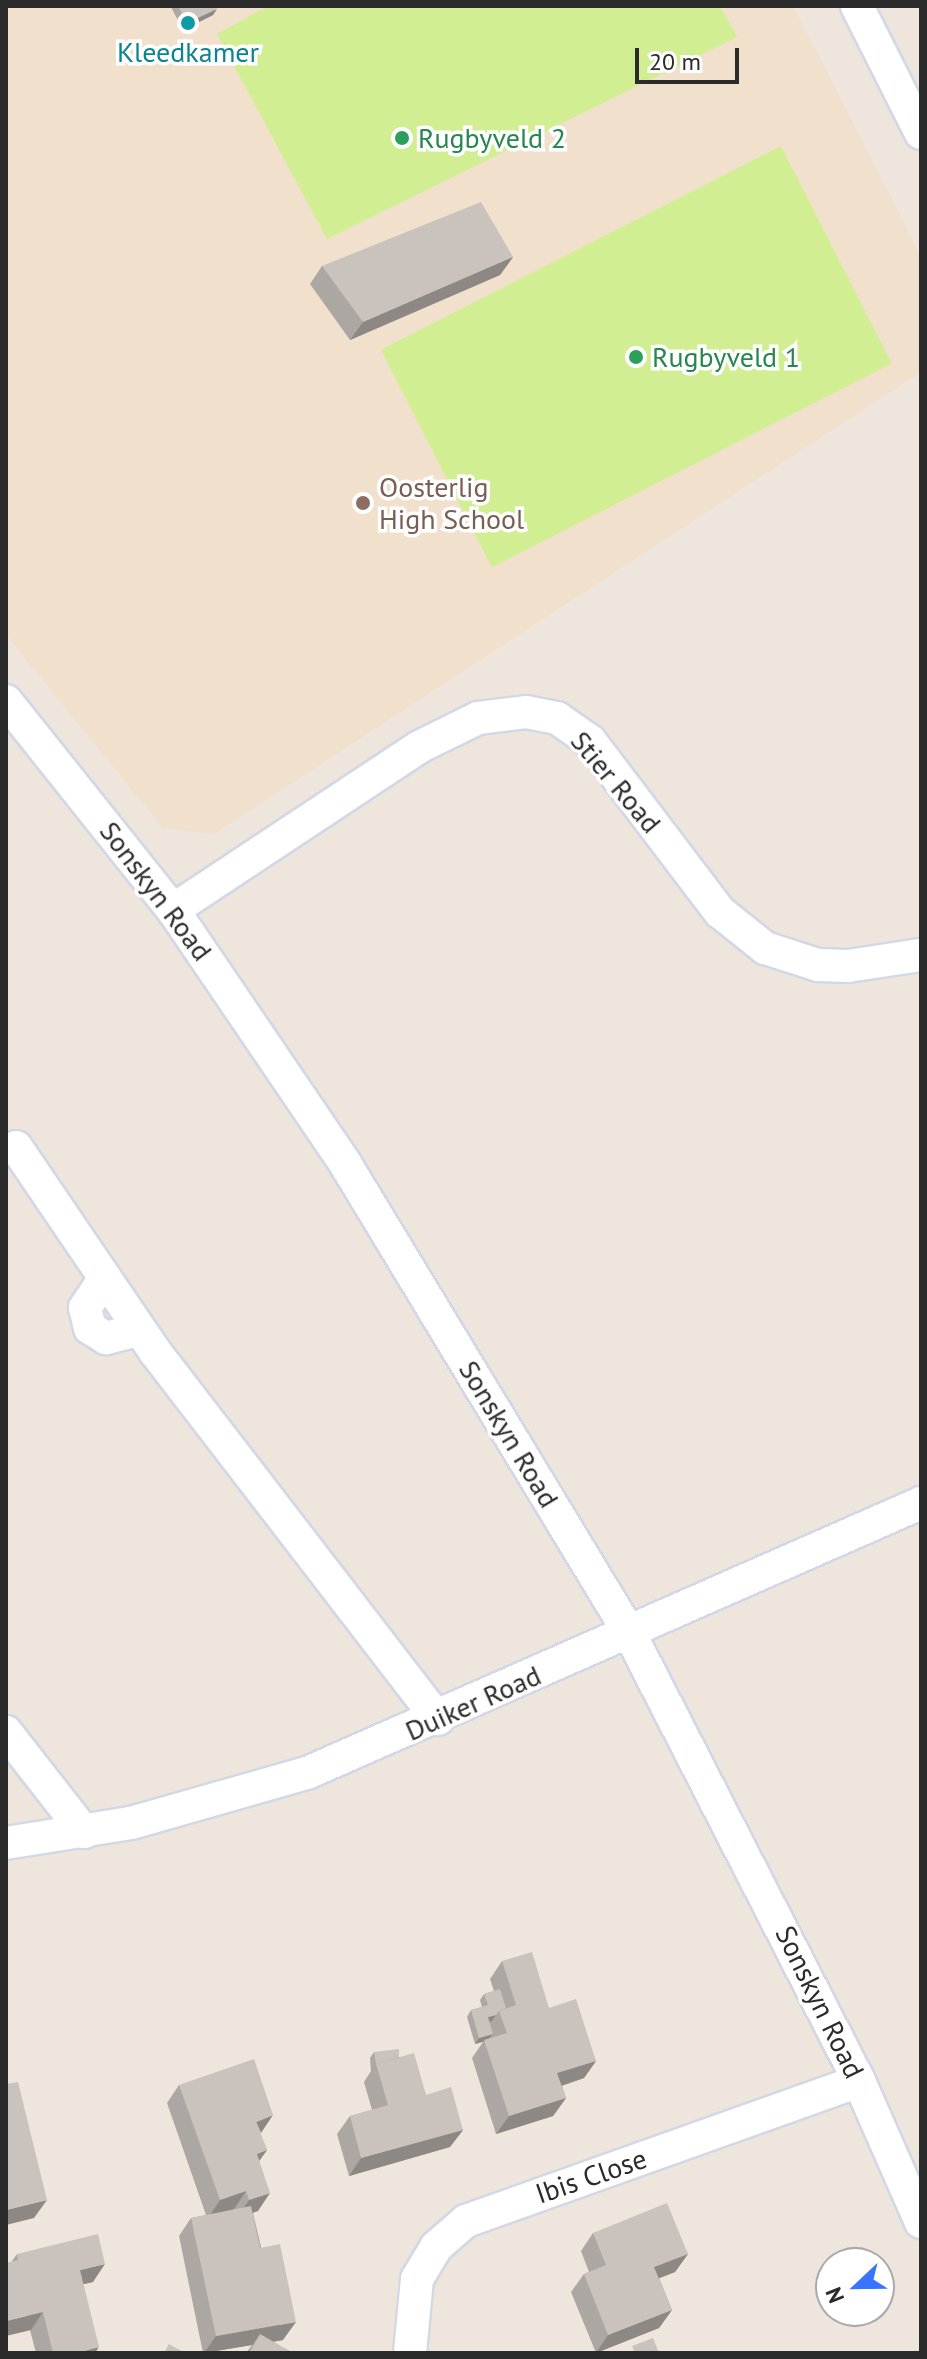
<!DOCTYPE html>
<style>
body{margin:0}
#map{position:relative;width:927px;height:2359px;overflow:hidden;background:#eee5dd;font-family:"PT Sans",sans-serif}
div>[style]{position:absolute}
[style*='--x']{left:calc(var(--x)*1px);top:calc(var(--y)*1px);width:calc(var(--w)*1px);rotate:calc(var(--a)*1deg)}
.education>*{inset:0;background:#f0e0cc}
.pitch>*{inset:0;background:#d2ee93;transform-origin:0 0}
.roads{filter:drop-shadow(2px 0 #d2d8e5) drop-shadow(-2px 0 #d2d8e5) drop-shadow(0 2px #d2d8e5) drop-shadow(0 -2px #d2d8e5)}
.street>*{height:32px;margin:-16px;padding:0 16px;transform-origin:16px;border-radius:16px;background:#fff}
.wall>*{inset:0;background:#ada7a3}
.shaded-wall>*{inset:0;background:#8d8884}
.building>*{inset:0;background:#c9c2bd}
.dots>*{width:22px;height:22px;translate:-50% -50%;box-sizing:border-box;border:4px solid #fff;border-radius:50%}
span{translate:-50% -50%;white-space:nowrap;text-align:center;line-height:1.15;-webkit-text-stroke:7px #fff;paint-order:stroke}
.culture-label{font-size:28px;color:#0d838f}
.leisure-label{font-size:28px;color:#27864d}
.left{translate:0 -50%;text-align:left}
.education-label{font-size:28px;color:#785e54}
.street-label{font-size:28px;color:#2b2b2b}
.frame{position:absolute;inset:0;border:8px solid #2b2b2b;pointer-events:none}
.north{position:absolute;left:815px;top:2247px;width:80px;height:80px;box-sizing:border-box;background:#fff;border:2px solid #aaa;border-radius:50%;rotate:248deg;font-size:22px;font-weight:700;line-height:32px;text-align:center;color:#2b2b2b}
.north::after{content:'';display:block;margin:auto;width:28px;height:36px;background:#3974ff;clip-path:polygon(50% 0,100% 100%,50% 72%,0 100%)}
.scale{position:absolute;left:635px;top:48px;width:104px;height:36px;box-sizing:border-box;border:4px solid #2b2b2b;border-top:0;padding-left:10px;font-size:24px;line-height:28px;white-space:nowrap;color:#2b2b2b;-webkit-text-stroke:6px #fff;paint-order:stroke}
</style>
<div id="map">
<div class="education">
<i style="clip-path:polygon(6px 6px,793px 6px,921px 256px,921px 372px,214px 834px,163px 828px,6px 635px)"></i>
</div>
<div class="pitch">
<i style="clip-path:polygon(268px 6px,720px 6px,737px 37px,327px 239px,217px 34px)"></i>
<i style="left:781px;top:146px;width:244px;height:449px;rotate:63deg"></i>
</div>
<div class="roads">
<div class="street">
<i style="--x:857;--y:6;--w:142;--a:63.3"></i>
<i style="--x:6;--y:701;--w:268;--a:51.4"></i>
<i style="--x:173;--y:910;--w:308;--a:55.8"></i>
<i style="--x:346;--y:1165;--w:548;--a:58.8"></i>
<i style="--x:630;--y:1634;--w:502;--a:62.87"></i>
<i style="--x:859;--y:2081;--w:154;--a:66.3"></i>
<i style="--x:173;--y:910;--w:295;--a:-33.5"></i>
<i style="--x:419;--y:747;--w:66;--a:-26.2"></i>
<i style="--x:478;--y:718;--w:48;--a:-7.1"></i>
<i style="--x:526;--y:712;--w:32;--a:11"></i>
<i style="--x:557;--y:718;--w:40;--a:34.9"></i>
<i style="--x:590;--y:741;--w:215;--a:52.8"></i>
<i style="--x:720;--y:912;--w:58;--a:38.7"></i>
<i style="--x:765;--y:948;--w:56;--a:17.8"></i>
<i style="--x:818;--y:965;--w:30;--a:2"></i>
<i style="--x:848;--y:966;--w:74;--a:-8.6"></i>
<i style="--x:16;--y:1147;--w:249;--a:55.8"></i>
<i style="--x:156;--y:1353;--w:462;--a:52.4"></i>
<i style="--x:105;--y:1278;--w:36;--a:124"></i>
<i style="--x:85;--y:1308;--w:21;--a:76"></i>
<i style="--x:90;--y:1328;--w:19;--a:32"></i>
<i style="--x:106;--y:1338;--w:34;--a:-14"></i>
<i style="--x:6;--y:1732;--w:127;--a:52"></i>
<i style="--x:6;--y:1843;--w:127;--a:-9.1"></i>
<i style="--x:131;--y:1823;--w:183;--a:-15.9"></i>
<i style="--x:307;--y:1773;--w:671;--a:-23.74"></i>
<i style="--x:410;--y:2353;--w:74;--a:-84.6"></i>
<i style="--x:417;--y:2279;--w:37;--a:-59"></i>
<i style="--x:436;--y:2247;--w:40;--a:-41"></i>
<i style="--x:466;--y:2221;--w:417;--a:-19.6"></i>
</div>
</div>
<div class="wall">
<i style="clip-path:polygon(172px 6px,216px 6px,213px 15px,183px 30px,171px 7px)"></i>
<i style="clip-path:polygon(513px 257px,500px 275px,350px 340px,310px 284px,322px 266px)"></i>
<i style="clip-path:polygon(502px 1961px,549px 2008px,596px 2061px,584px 2078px,562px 2086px,566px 2098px,553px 2116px,496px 2134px,472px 2058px,483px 2042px,475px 2044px,467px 2017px,471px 2010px,482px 2007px,480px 2000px,484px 1994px,494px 1991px,490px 1979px)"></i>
<i style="clip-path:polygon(374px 2052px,399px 2057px,426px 2095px,463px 2130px,450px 2147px,349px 2176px,337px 2134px,350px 2116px,372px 2110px,364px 2082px,371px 2071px,370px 2058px)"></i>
<i style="clip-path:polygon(179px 2085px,260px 2133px,267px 2150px,259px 2161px,258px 2211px,253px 2213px,283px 2340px,273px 2342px,293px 2353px,246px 2353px,252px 2345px,203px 2353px,179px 2236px,191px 2218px,206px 2215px,167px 2103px)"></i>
<i style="clip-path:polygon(593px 2233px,688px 2254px,675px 2272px,659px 2278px,672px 2310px,659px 2328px,596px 2353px,571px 2292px,584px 2274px,589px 2272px,581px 2251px)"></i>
<i style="clip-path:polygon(17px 2254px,93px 2282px,83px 2284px,95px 2353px,36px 2353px,12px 2261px)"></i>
</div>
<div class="shaded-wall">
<i style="clip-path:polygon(217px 9px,213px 15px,183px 30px,187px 23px)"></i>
<i style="clip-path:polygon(513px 257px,500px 275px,350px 340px,363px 322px)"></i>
<i style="clip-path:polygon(496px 2015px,492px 2021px,483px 2024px,488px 2017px)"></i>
<i style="clip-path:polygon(493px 2034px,488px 2040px,475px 2044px,479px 2038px)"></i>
<i style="clip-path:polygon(596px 2061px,584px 2078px,545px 2091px,557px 2073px)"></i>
<i style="clip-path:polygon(566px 2098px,553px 2116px,496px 2134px,509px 2116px)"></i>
<i style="clip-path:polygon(273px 2115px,261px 2133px,256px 2122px)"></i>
<i style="clip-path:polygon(463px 2130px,450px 2147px,349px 2176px,361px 2158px)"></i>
<i style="clip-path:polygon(267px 2150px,254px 2168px,257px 2154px)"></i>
<i style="clip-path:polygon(246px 2191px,234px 2209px,208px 2218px,220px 2200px)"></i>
<i style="clip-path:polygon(270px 2193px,258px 2211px,237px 2218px,249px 2200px)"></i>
<i style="clip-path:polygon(47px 2200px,34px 2218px,6px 2225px,6px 2210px)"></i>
<i style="clip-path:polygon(688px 2254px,675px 2272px,642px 2285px,654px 2267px)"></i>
<i style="clip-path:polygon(105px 2264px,93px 2282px,67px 2288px,80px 2270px)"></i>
<i style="clip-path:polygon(672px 2310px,659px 2328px,596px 2353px,608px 2335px)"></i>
<i style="clip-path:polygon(43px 2312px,31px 2330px,6px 2336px,6px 2321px)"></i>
<i style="clip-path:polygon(296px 2322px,283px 2340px,253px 2345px,260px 2334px,252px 2345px,204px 2353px,216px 2336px)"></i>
<i style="clip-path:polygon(99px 2347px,95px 2353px,77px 2353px)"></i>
</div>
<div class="building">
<i style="clip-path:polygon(178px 6px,216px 6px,217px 9px,187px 23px)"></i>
<i style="clip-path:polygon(481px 202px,513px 257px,363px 322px,322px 266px)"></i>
<i style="clip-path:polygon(532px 1952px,549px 2008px,576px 1999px,596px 2061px,557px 2073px,566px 2098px,509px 2116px,484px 2040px,507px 2033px,499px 2011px,516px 2005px,502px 1961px)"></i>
<i style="clip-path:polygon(500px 1989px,506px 2008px,499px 2011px,496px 2015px,488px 2017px,493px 2034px,479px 2038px,471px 2010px,488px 2005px,484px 1994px)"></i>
<i style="clip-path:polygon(399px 2049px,399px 2057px,376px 2064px,374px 2052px)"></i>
<i style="clip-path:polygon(414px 2053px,426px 2095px,451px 2087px,463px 2130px,361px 2158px,350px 2116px,388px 2105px,376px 2064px)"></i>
<i style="clip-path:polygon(254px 2059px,273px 2115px,256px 2122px,267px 2150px,257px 2154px,270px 2193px,249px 2200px,246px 2191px,220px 2200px,179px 2085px)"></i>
<i style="clip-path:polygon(18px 2082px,47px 2200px,6px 2210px,6px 2084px)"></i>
<i style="clip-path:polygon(667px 2203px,688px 2254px,654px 2267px,672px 2310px,608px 2335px,584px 2274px,606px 2265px,593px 2233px)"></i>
<i style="clip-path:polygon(251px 2206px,260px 2248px,280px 2244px,296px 2322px,216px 2336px,191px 2218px)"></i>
<i style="clip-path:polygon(98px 2234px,105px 2264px,80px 2270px,99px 2347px,77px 2353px,53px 2353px,43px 2312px,6px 2321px,6px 2263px,18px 2260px,17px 2254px)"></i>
<i style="clip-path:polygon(260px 2334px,293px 2353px,249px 2353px)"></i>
<i style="clip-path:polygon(653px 2338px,659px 2353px,635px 2353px,632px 2346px)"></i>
<i style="clip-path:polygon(169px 2344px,185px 2353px,164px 2353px)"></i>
</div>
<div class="dots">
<i style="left:188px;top:23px;background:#0f9aa8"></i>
<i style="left:402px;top:138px;background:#2e9e5b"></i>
<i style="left:636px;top:357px;background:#2e9e5b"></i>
<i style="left:363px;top:503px;background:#8d6e63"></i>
</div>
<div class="culture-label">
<span style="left:188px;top:52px">Kleedkamer</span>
</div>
<div class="leisure-label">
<span class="left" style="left:418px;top:138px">Rugbyveld 2</span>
<span class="left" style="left:652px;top:357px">Rugbyveld 1</span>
</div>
<div class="education-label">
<span class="left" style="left:379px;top:503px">Oosterlig<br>High School</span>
</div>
<div class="street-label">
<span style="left:616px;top:782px;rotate:50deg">Stier Road</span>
<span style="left:156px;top:891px;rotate:53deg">Sonskyn Road</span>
<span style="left:509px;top:1434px;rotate:59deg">Sonskyn Road</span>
<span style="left:473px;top:1703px;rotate:-24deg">Duiker Road</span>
<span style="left:820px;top:2002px;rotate:64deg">Sonskyn Road</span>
<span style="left:591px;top:2176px;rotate:-19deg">Ibis Close</span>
</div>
<div class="frame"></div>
<div class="north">N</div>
<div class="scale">20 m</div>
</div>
